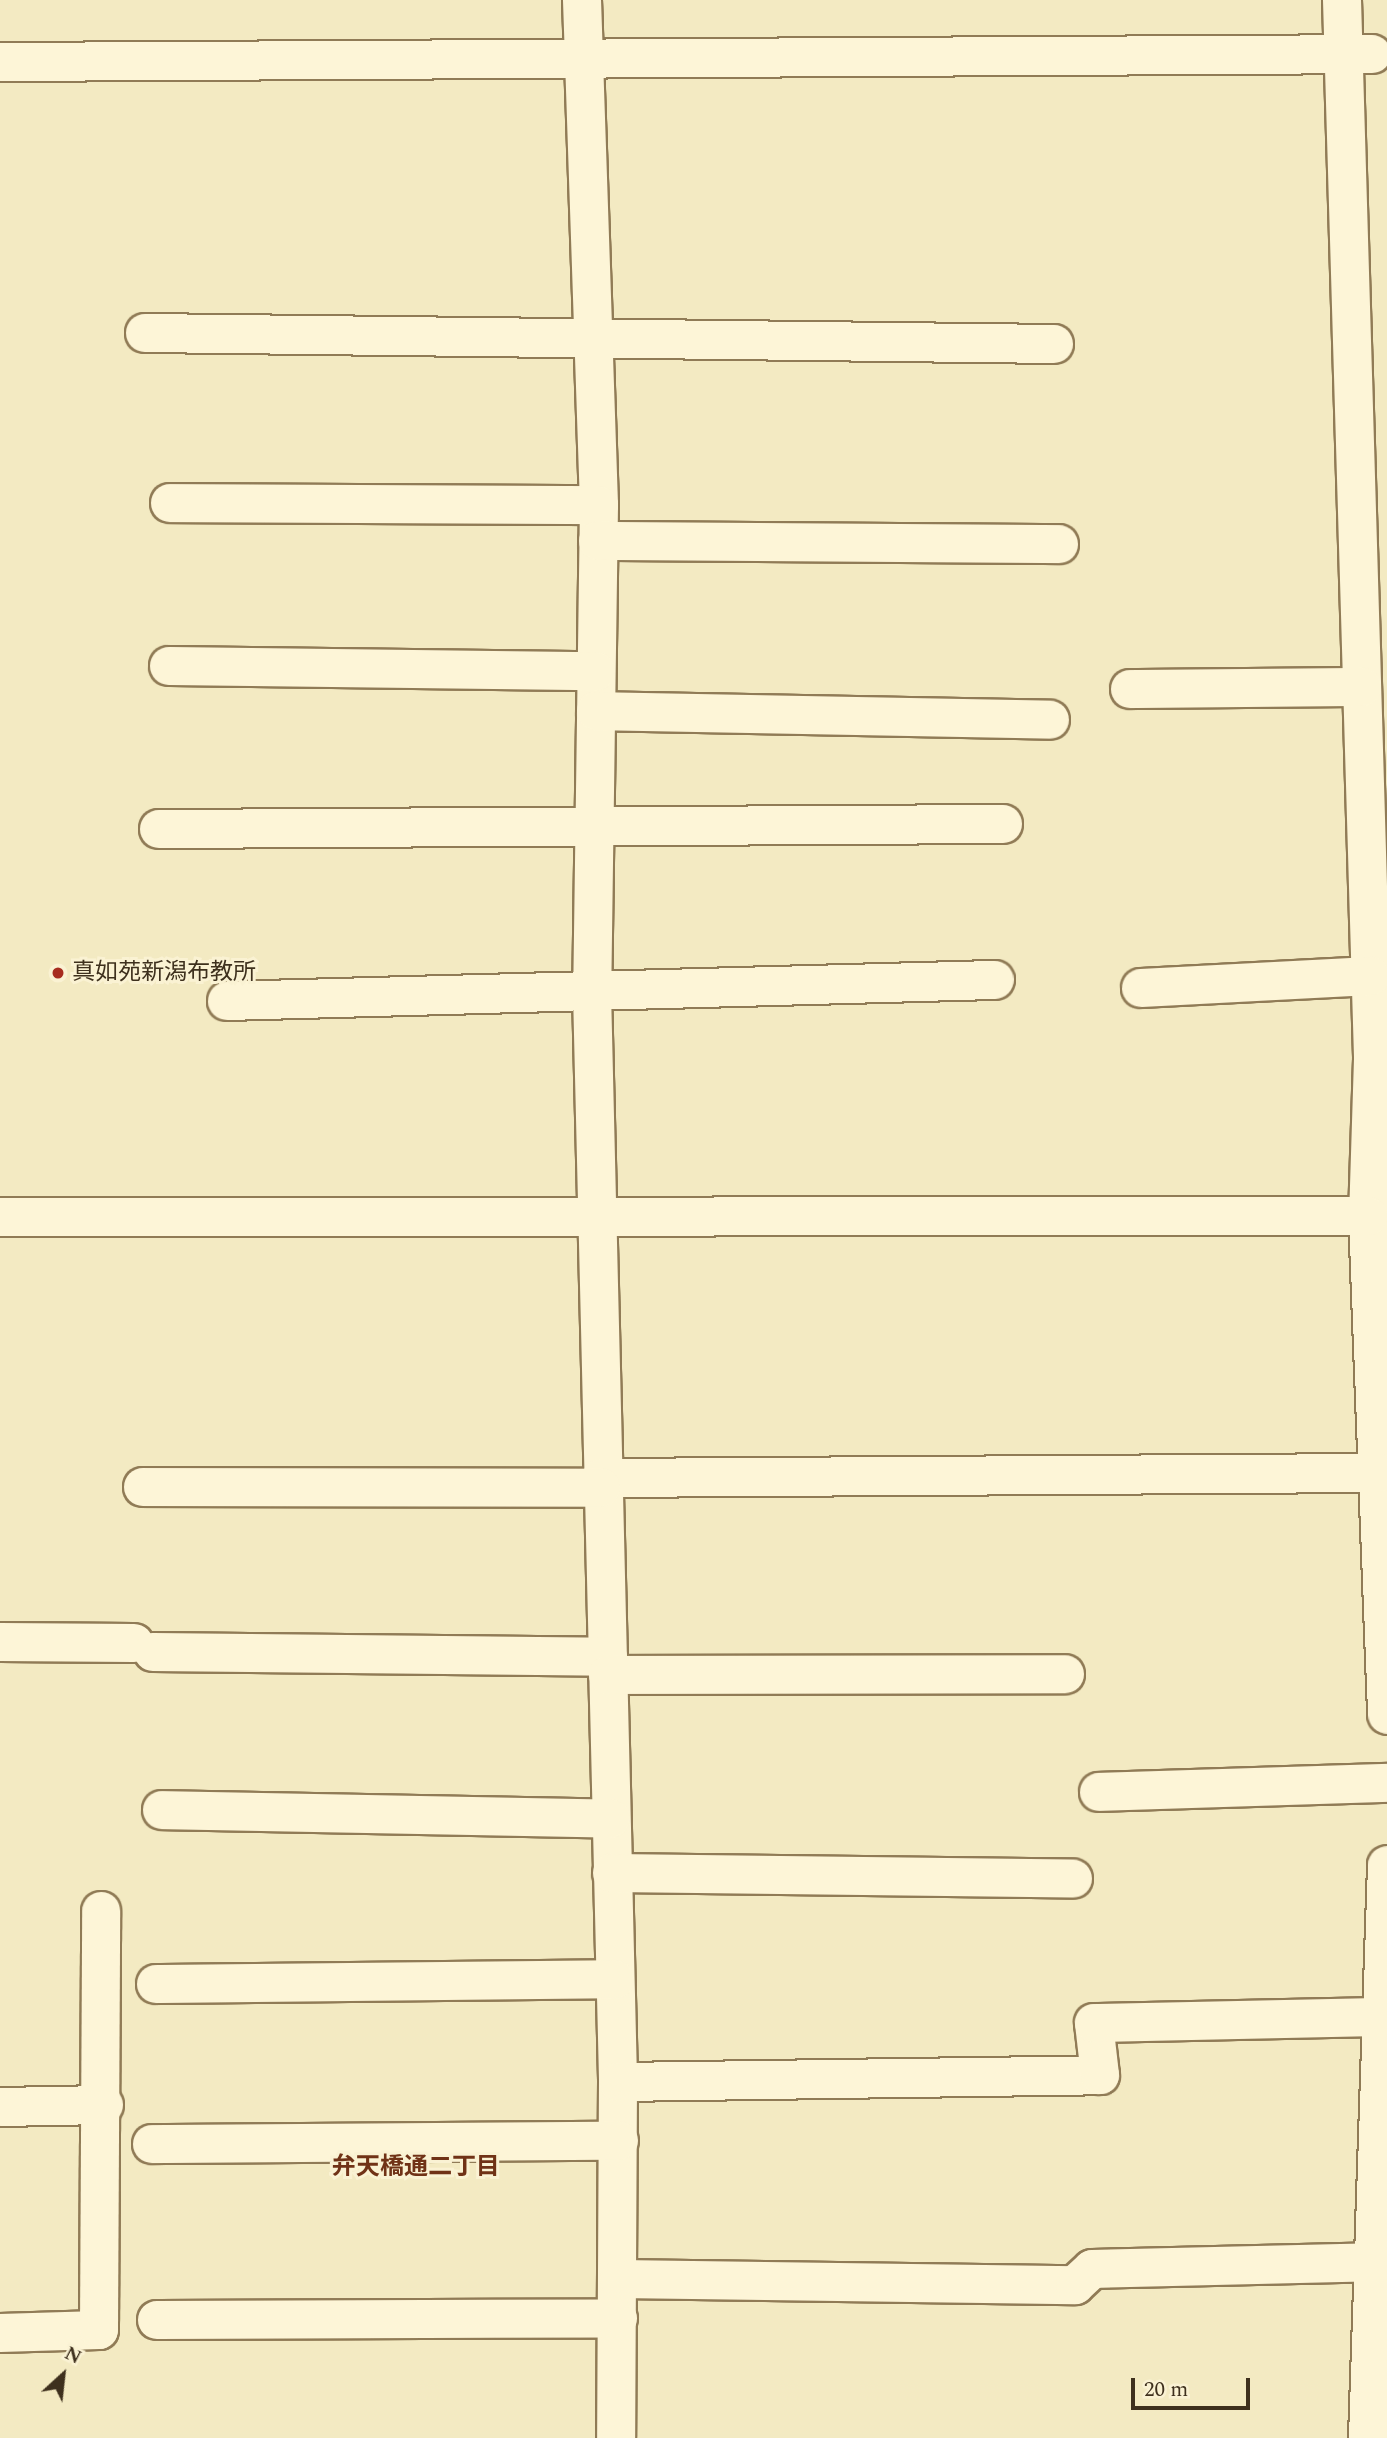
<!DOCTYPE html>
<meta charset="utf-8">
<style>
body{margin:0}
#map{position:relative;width:1387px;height:2438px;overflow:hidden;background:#f3eac2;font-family:Spectral,"Noto Sans JP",serif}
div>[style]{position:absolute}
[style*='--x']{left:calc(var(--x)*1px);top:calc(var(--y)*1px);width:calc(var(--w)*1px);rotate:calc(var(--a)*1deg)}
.roads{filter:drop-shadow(2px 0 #907b56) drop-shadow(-2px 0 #907b56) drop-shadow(0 2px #907b56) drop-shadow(0 -2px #907b56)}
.minor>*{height:38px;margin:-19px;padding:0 19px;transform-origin:19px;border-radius:19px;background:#fdf5d7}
.tertiary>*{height:38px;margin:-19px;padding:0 19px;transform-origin:19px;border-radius:19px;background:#fdf5d7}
.dots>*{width:19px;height:19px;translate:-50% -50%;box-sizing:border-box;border:4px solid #faf2d3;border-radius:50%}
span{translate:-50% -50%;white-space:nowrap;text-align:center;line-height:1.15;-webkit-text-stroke:6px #faf2d3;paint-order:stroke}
.poi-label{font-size:23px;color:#3e301d}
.left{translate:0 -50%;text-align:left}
.neighbourhood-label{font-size:24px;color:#703216;font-weight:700}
.north{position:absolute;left:28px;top:2340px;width:70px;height:70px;-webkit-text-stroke:5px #faf2d3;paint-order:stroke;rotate:27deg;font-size:19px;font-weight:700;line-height:28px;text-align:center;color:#3e301d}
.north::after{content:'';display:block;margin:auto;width:24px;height:32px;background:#3e301d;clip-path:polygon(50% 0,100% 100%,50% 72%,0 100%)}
.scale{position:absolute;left:1131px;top:2378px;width:119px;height:32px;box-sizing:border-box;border:4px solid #3e301d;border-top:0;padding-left:9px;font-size:21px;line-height:24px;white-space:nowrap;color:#3e301d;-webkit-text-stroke:5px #faf2d3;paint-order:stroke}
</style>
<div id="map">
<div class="roads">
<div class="minor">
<i style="--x:582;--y:0;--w:505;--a:88.07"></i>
<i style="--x:599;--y:505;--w:487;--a:90.8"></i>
<i style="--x:592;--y:992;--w:1090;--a:88.63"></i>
<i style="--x:618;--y:2082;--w:356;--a:90.3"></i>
<i style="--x:1342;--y:0;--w:1059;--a:88.32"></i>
<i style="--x:1373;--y:1059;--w:157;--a:91.8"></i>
<i style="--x:1368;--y:1216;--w:499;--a:87.8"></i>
<i style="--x:145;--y:333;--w:909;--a:0.69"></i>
<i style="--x:170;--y:503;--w:429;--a:0.3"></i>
<i style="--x:598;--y:541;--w:461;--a:0.4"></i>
<i style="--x:169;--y:666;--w:427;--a:0.7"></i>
<i style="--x:1130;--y:689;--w:232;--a:-0.5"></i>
<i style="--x:596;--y:711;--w:454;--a:1.1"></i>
<i style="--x:159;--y:829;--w:844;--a:-0.34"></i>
<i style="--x:1141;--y:988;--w:230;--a:-3"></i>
<i style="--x:227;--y:1001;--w:768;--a:-1.57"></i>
<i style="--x:0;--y:1217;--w:1368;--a:-0.04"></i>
<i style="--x:601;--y:1478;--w:777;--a:-0.37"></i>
<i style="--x:143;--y:1487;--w:458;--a:0.1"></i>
<i style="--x:0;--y:1642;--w:134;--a:0.4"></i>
<i style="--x:153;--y:1652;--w:455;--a:0.6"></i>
<i style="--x:608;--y:1675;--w:457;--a:-0.1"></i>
<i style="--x:1099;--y:1792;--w:288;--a:-1.8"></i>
<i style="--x:162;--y:1810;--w:449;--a:1.1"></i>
<i style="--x:612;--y:1873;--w:461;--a:0.7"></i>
<i style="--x:156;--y:1984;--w:459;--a:-0.6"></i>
<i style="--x:618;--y:2082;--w:482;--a:-0.8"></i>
<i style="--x:1100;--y:2075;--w:52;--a:-96.6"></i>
<i style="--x:1094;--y:2023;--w:288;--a:-1.2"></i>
<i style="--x:0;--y:2107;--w:104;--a:-1.1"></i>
<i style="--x:152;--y:2144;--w:467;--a:-0.4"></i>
<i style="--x:619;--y:2279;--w:456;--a:0.8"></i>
<i style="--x:1075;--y:2285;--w:23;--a:-43"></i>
<i style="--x:1092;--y:2269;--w:281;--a:-1.4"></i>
<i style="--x:157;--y:2320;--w:461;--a:-0.2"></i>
<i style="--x:0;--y:2333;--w:99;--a:-1.7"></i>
<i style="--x:99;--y:2330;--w:419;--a:-89.7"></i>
<i style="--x:1368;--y:2438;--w:573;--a:-88.1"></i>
</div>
<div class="tertiary">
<i style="--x:0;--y:62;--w:1372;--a:-0.33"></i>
</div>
</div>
<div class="dots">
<i style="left:58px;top:973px;background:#a72c1f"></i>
</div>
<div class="poi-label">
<span class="left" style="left:72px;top:973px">真如苑新潟布教所</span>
</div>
<div class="neighbourhood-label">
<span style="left:416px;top:2168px">弁天橋通二丁目</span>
</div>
<div class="north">N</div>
<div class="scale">20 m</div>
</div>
